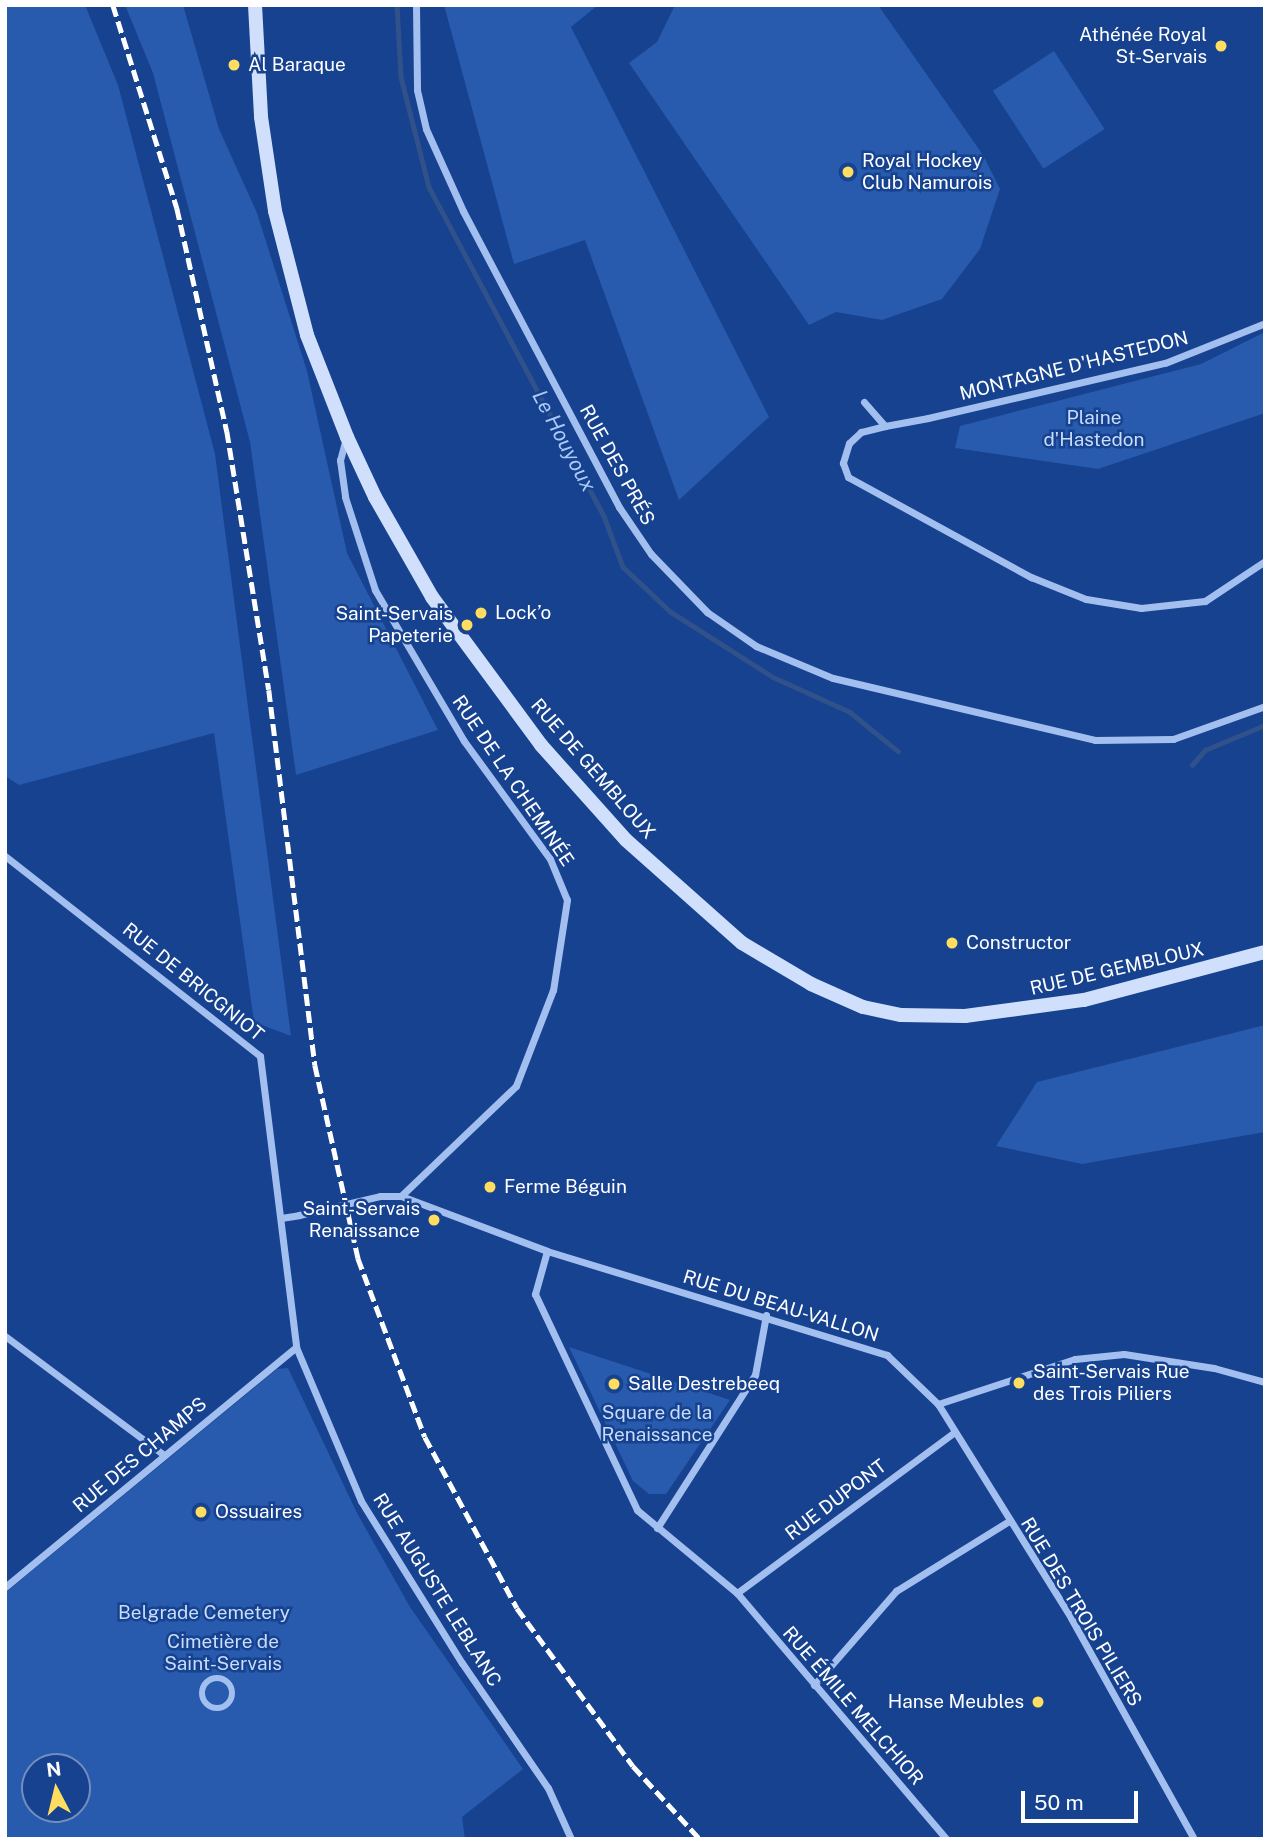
<!DOCTYPE html>
<meta charset="utf-8">
<style>
body{margin:0}
#map{position:relative;width:1270px;height:1844px;overflow:hidden;background:#16428f;font-family:"Public Sans",sans-serif}
div>[style]{position:absolute}
[style*='--x']{left:calc(var(--x)*1px);top:calc(var(--y)*1px);width:calc(var(--w)*1px);rotate:calc(var(--a)*1deg)}
.green>*{inset:0;background:#285aae;transform-origin:0 0}
.stream>*{height:4.5px;margin:-2.25px;padding:0 2.25px;transform-origin:2.25px;border-radius:2.25px;background:#31518b}
.pedestrian>*{height:6px;margin:-3px;padding:0 3px;transform-origin:3px;border-radius:3px;background:#a2bff0}
.pedestrian>.ring{margin:-3px;padding:0;box-sizing:content-box;background:none;border:6px solid #a2bff0;border-radius:50%}
.minor>*{height:7px;margin:-3.5px;padding:0 3.5px;transform-origin:3.5px;border-radius:3.5px;background:#a2bff0}
.secondary>*{height:14px;margin:-7px;padding:0 7px;transform-origin:7px;border-radius:7px;background:#d0dffb}
.rail>*{height:4.5px;margin-top:-2.25px;transform-origin:0;background:repeating-linear-gradient(90deg,#fff 0 12px,transparent 0 17px)}
.minor-bridge>*{height:7px;margin:-3.5px;padding:0 3.5px;transform-origin:3.5px;border-radius:3.5px;background:#a2bff0}
.dots>*{width:19px;height:19px;translate:-50% -50%;box-sizing:border-box;border:4px solid #16428f;border-radius:50%}
span{translate:-50% -50%;white-space:nowrap;text-align:center;line-height:1.15;-webkit-text-stroke:5px #16428f;paint-order:stroke}
.poi-label{font-size:19px;color:#fff}
.right{translate:-100% -50%;text-align:right}
.left{translate:0 -50%;text-align:left}
.street-label{font-size:19px;color:#fff}
.park-label{font-size:19px;color:#c8dcfb}
.water-label{font-size:21px;color:#adcaf7;font-style:italic}
.frame{position:absolute;inset:0;border:7px solid #fff;pointer-events:none}
.north{position:absolute;left:21px;top:1753px;width:70px;height:70px;box-sizing:border-box;background:#16428f;border:2px solid #738ebc;border-radius:50%;rotate:353deg;font-size:19px;font-weight:700;line-height:28px;text-align:center;color:#fff}
.north::after{content:'';display:block;margin:auto;width:24px;height:32px;background:#ffdd61;clip-path:polygon(50% 0,100% 100%,50% 72%,0 100%)}
.scale{position:absolute;left:1021px;top:1791px;width:117px;height:32px;box-sizing:border-box;border:4px solid #fff;border-top:0;padding-left:9px;font-size:21px;line-height:24px;white-space:nowrap;color:#fff;-webkit-text-stroke:5px #16428f;paint-order:stroke}
</style>
<div id="map">
<div class="green">
<i style="clip-path:polygon(5px 5px,85px 5px,118px 85px,215px 454px,291px 1036px,254px 1022px,214px 733px,19px 785px,5px 776px)"></i>
<i style="clip-path:polygon(125px 5px,183px 5px,219px 129px,257px 213px,307px 371px,347px 553px,438px 730px,296px 775px,250px 442px,153px 73px)"></i>
<i style="clip-path:polygon(444px 5px,598px 5px,571px 27px,769px 417px,679px 500px,585px 240px,514px 264px)"></i>
<i style="clip-path:polygon(675px 5px,878px 5px,983px 155px,1000px 189px,980px 249px,942px 299px,882px 320px,836px 312px,809px 325px,629px 63px,657px 42px)"></i>
<i style="left:1054px;top:51px;width:93px;height:73px;rotate:57deg"></i>
<i style="clip-path:polygon(1265px 332px,1265px 413px,1098px 469px,955px 448px,960px 426px,1201px 364px)"></i>
<i style="clip-path:polygon(1265px 1025px,1265px 1132px,1082px 1164px,996px 1146px,1037px 1082px)"></i>
<i style="clip-path:polygon(569px 1347px,730px 1400px,666px 1494px,649px 1494px,633px 1481px)"></i>
<i style="clip-path:polygon(evenodd,288px 1368px,357px 1513px,410px 1607px,523px 1769px,462px 1817px,465px 1839px,5px 1839px,5px 1593px,277px 1369px,288px 1368px,35px 1767px,77px 1767px,77px 1809px,35px 1809px,35px 1767px)"></i>
</div>
<div class="stream">
<i style="--x:397;--y:5;--w:72;--a:86.8"></i>
<i style="--x:401;--y:77;--w:114;--a:75.7"></i>
<i style="--x:429;--y:187;--w:373;--a:62"></i>
<i style="--x:604;--y:516;--w:54;--a:69.6"></i>
<i style="--x:623;--y:567;--w:66;--a:43.2"></i>
<i style="--x:671;--y:612;--w:121;--a:32.5"></i>
<i style="--x:773;--y:677;--w:85;--a:24.4"></i>
<i style="--x:850;--y:712;--w:62;--a:39.1"></i>
<i style="--x:1192;--y:765;--w:20;--a:-49"></i>
<i style="--x:1205;--y:750;--w:65;--a:-22.6"></i>
</div>
<div class="pedestrian">
<i class="ring" style="left:202px;top:1678px;width:24px;height:24px"></i>
</div>
<div class="minor">
<i style="--x:416;--y:5;--w:85;--a:89.3"></i>
<i style="--x:417;--y:90;--w:40;--a:77"></i>
<i style="--x:426;--y:129;--w:90;--a:65.7"></i>
<i style="--x:463;--y:211;--w:335;--a:62.2"></i>
<i style="--x:619;--y:507;--w:57;--a:55.8"></i>
<i style="--x:651;--y:554;--w:81;--a:46"></i>
<i style="--x:707;--y:612;--w:60;--a:34.8"></i>
<i style="--x:756;--y:646;--w:83;--a:22.6"></i>
<i style="--x:833;--y:678;--w:269;--a:13.3"></i>
<i style="--x:1095;--y:740;--w:78;--a:-0.7"></i>
<i style="--x:1173;--y:739;--w:98;--a:-19.7"></i>
<i style="--x:864;--y:402;--w:32;--a:49"></i>
<i style="--x:885;--y:426;--w:44;--a:-10.5"></i>
<i style="--x:928;--y:418;--w:243;--a:-13.1"></i>
<i style="--x:1165;--y:363;--w:108;--a:-21.8"></i>
<i style="--x:885;--y:426;--w:25;--a:166"></i>
<i style="--x:861;--y:432;--w:16;--a:137"></i>
<i style="--x:849;--y:443;--w:21;--a:107"></i>
<i style="--x:843;--y:463;--w:15;--a:70"></i>
<i style="--x:848;--y:477;--w:209;--a:28.7"></i>
<i style="--x:1031;--y:577;--w:59;--a:21.8"></i>
<i style="--x:1086;--y:599;--w:56;--a:9.3"></i>
<i style="--x:1141;--y:608;--w:64;--a:-6.2"></i>
<i style="--x:1205;--y:601;--w:72;--a:-33.7"></i>
<i style="--x:346;--y:438;--w:23;--a:105"></i>
<i style="--x:340;--y:460;--w:37;--a:82"></i>
<i style="--x:345;--y:497;--w:98;--a:72.1"></i>
<i style="--x:375;--y:590;--w:175;--a:59.5"></i>
<i style="--x:464;--y:741;--w:146;--a:53.9"></i>
<i style="--x:550;--y:859;--w:44;--a:67.5"></i>
<i style="--x:567;--y:900;--w:91;--a:98.8"></i>
<i style="--x:553;--y:990;--w:103;--a:111.1"></i>
<i style="--x:516;--y:1086;--w:159;--a:136.3"></i>
<i style="--x:401;--y:1196;--w:21;--a:180"></i>
<i style="--x:5;--y:856;--w:324;--a:38.1"></i>
<i style="--x:260;--y:1056;--w:293;--a:82.9"></i>
<i style="--x:296;--y:1347;--w:167;--a:67.1"></i>
<i style="--x:361;--y:1501;--w:191;--a:58.1"></i>
<i style="--x:462;--y:1663;--w:152;--a:55.5"></i>
<i style="--x:548;--y:1788;--w:56;--a:65.7"></i>
<i style="--x:401;--y:1196;--w:156;--a:20.6"></i>
<i style="--x:547;--y:1251;--w:356;--a:17"></i>
<i style="--x:887;--y:1355;--w:71;--a:43.9"></i>
<i style="--x:938;--y:1404;--w:144;--a:-18.2"></i>
<i style="--x:1075;--y:1359;--w:49;--a:-5.8"></i>
<i style="--x:1124;--y:1354;--w:91;--a:8.8"></i>
<i style="--x:1214;--y:1368;--w:53;--a:15.4"></i>
<i style="--x:281;--y:1218;--w:18;--a:-9"></i>
<i style="--x:547;--y:1251;--w:45;--a:105.6"></i>
<i style="--x:535;--y:1294;--w:239;--a:64.7"></i>
<i style="--x:637;--y:1510;--w:130;--a:39.7"></i>
<i style="--x:737;--y:1593;--w:323;--a:49.6"></i>
<i style="--x:5;--y:1336;--w:199;--a:36.8"></i>
<i style="--x:938;--y:1404;--w:252;--a:58.1"></i>
<i style="--x:1071;--y:1618;--w:253;--a:60.9"></i>
<i style="--x:657;--y:1528;--w:182;--a:-57.4"></i>
<i style="--x:755;--y:1375;--w:61;--a:-79.6"></i>
<i style="--x:5;--y:1587;--w:377;--a:-39.5"></i>
<i style="--x:737;--y:1593;--w:269;--a:-36.5"></i>
<i style="--x:814;--y:1685;--w:125;--a:-48.9"></i>
<i style="--x:896;--y:1591;--w:133;--a:-31.8"></i>
</div>
<div class="secondary">
<i style="--x:255;--y:5;--w:112;--a:86.9"></i>
<i style="--x:261;--y:117;--w:95;--a:81.5"></i>
<i style="--x:275;--y:211;--w:128;--a:75.5"></i>
<i style="--x:307;--y:335;--w:110;--a:68.6"></i>
<i style="--x:347;--y:437;--w:66;--a:65"></i>
<i style="--x:375;--y:497;--w:115;--a:60.3"></i>
<i style="--x:432;--y:597;--w:184;--a:53.6"></i>
<i style="--x:541;--y:745;--w:127;--a:48.2"></i>
<i style="--x:626;--y:840;--w:155;--a:41.6"></i>
<i style="--x:742;--y:943;--w:80;--a:30.7"></i>
<i style="--x:811;--y:984;--w:57;--a:23.9"></i>
<i style="--x:863;--y:1007;--w:39;--a:12"></i>
<i style="--x:901;--y:1015;--w:64;--a:0.9"></i>
<i style="--x:965;--y:1016;--w:120;--a:-7.7"></i>
<i style="--x:1084;--y:1000;--w:187;--a:-14.9"></i>
</div>
<div class="rail">
<i style="--x:113;--y:5;--w:213;--a:72.5"></i>
<i style="--x:177;--y:208;--w:229;--a:77.4"></i>
<i style="--x:227;--y:431;--w:262;--a:80.8"></i>
<i style="--x:269;--y:690;--w:378;--a:83"></i>
<i style="--x:315;--y:1065;--w:198;--a:77.4"></i>
<i style="--x:358;--y:1258;--w:191;--a:69.5"></i>
<i style="--x:425;--y:1437;--w:194;--a:61.7"></i>
<i style="--x:517;--y:1608;--w:196;--a:53.7"></i>
<i style="--x:633;--y:1766;--w:99;--a:47.5"></i>
</div>
<div class="minor-bridge">
<i style="--x:299;--y:1215;--w:83;--a:-13.2"></i>
</div>
<div class="dots">
<i style="left:1221px;top:46px;background:#ffdd61"></i>
<i style="left:234px;top:65px;background:#ffdd61"></i>
<i style="left:848px;top:172px;background:#ffdd61"></i>
<i style="left:481px;top:613px;background:#ffdd61"></i>
<i style="left:467px;top:625px;background:#ffdd61"></i>
<i style="left:952px;top:943px;background:#ffdd61"></i>
<i style="left:490px;top:1187px;background:#ffdd61"></i>
<i style="left:434px;top:1220px;background:#ffdd61"></i>
<i style="left:1019px;top:1383px;background:#ffdd61"></i>
<i style="left:614px;top:1384px;background:#ffdd61"></i>
<i style="left:201px;top:1512px;background:#ffdd61"></i>
<i style="left:1038px;top:1702px;background:#ffdd61"></i>
</div>
<div class="poi-label">
<span class="right" style="left:1207px;top:46px">Athénée Royal<br>St-Servais</span>
<span class="left" style="left:248px;top:65px">Al Baraque</span>
<span class="left" style="left:862px;top:172px">Royal Hockey<br>Club Namurois</span>
<span class="left" style="left:495px;top:613px">Lock’o</span>
<span class="right" style="left:453px;top:625px">Saint-Servais<br>Papeterie</span>
<span class="left" style="left:966px;top:943px">Constructor</span>
<span class="left" style="left:504px;top:1187px">Ferme Béguin</span>
<span class="right" style="left:420px;top:1220px">Saint-Servais<br>Renaissance</span>
<span class="left" style="left:1033px;top:1383px">Saint-Servais Rue<br>des Trois Piliers</span>
<span class="left" style="left:628px;top:1384px">Salle Destrebeeq</span>
<span class="left" style="left:215px;top:1512px">Ossuaires</span>
<span class="right" style="left:1024px;top:1702px">Hanse Meubles</span>
</div>
<div class="street-label">
<span style="left:1074px;top:366px;rotate:-14deg">MONTAGNE D'HASTEDON</span>
<span style="left:617px;top:465px;rotate:61deg">RUE DES PRÉS</span>
<span style="left:593px;top:769px;rotate:49deg">RUE DE GEMBLOUX</span>
<span style="left:513px;top:781px;rotate:56deg">RUE DE LA CHEMINÉE</span>
<span style="left:1117px;top:969px;rotate:-13deg">RUE DE GEMBLOUX</span>
<span style="left:193px;top:982px;rotate:39deg">RUE DE BRICGNIOT</span>
<span style="left:781px;top:1306px;rotate:17deg">RUE DU BEAU-VALLON</span>
<span style="left:140px;top:1455px;rotate:-40deg">RUE DES CHAMPS</span>
<span style="left:836px;top:1500px;rotate:-37deg">RUE DUPONT</span>
<span style="left:437px;top:1590px;rotate:58deg">RUE AUGUSTE LEBLANC</span>
<span style="left:1081px;top:1612px;rotate:59deg">RUE DES TROIS PILIERS</span>
<span style="left:853px;top:1706px;rotate:49deg">RUE ÉMILE MELCHIOR</span>
</div>
<div class="park-label">
<span style="left:1094px;top:429px">Plaine<br>d'Hastedon</span>
<span style="left:657px;top:1424px">Square de la<br>Renaissance</span>
<span style="left:204px;top:1613px">Belgrade Cemetery</span>
<span style="left:223px;top:1653px">Cimetière de<br>Saint-Servais</span>
</div>
<div class="water-label">
<span style="left:564px;top:441px;rotate:62deg">Le Houyoux</span>
</div>
<div class="frame"></div>
<div class="north">N</div>
<div class="scale">50 m</div>
</div>
